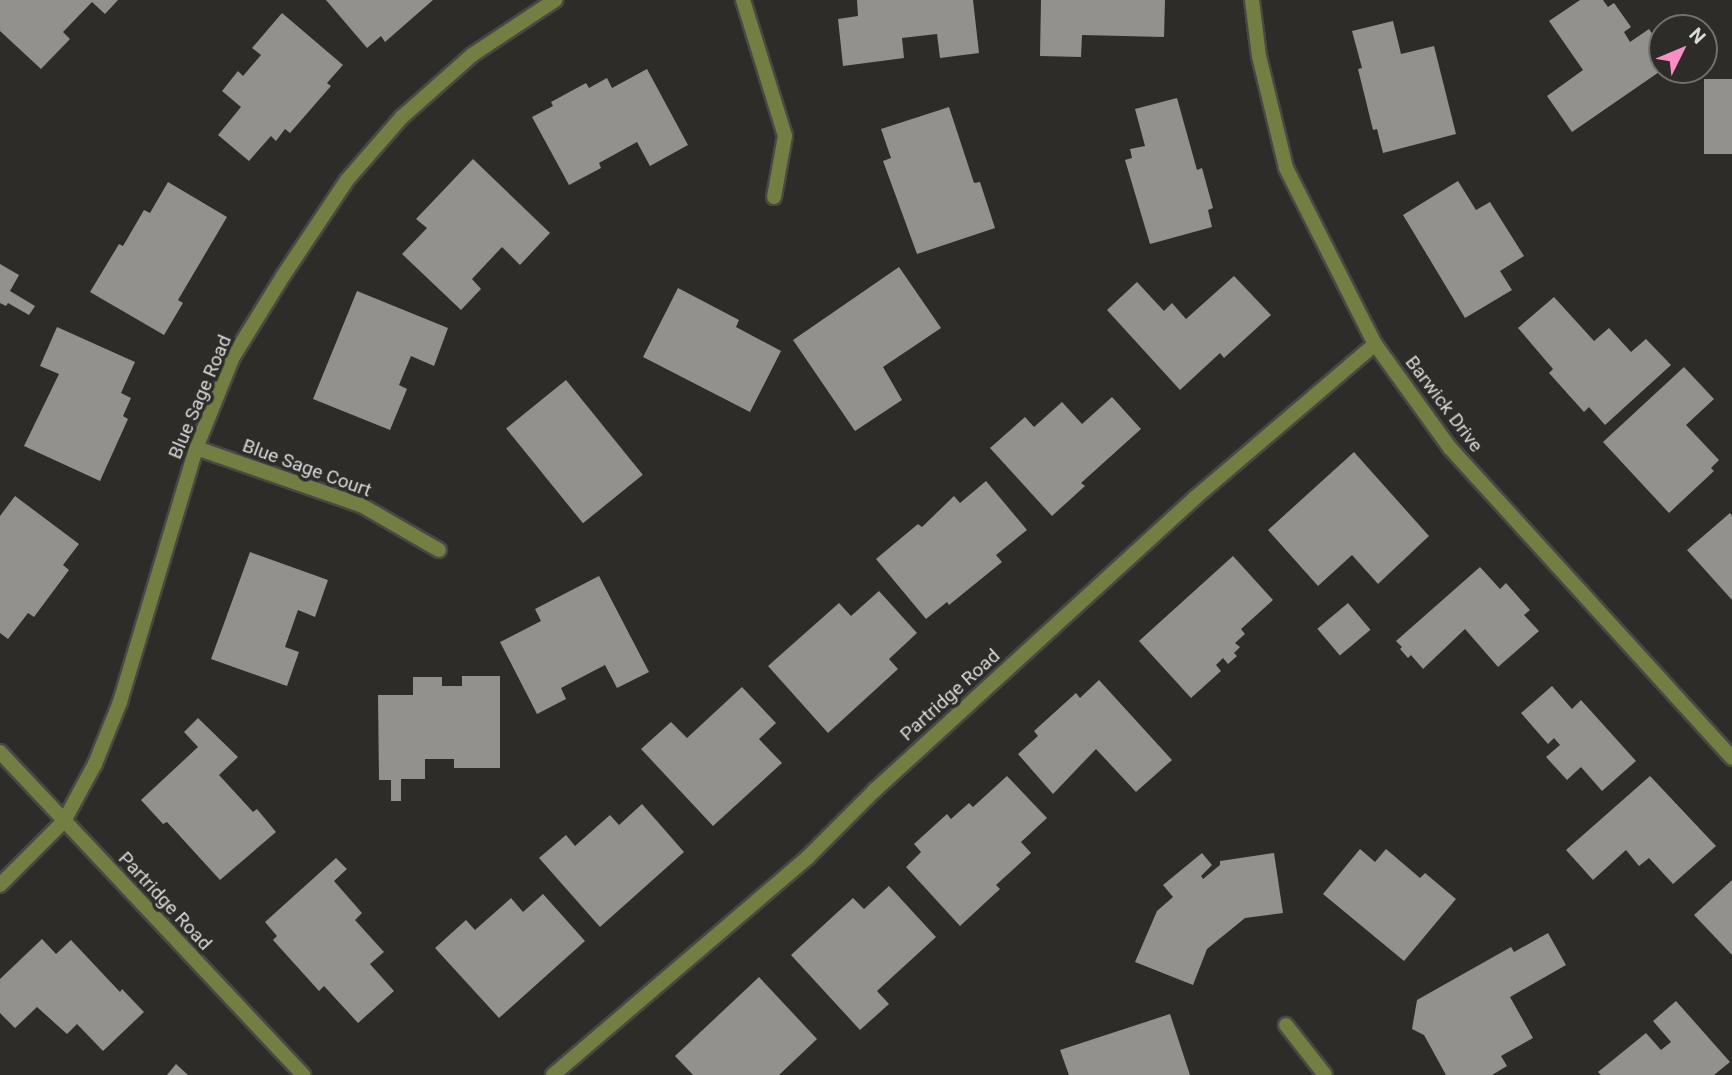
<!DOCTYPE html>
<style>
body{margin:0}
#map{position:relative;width:1732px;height:1075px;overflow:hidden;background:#2d2c29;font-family:Roboto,sans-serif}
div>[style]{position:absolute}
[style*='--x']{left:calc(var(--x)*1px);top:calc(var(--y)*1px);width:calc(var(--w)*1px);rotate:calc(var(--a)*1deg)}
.building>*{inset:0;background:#93918d;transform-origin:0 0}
.roads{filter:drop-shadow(2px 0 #494845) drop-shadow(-2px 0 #494845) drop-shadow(0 2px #494845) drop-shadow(0 -2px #494845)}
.minor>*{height:14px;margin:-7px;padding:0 7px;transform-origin:7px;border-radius:7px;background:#737e42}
span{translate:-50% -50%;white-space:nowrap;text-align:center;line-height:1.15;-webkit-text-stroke:7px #2d2c29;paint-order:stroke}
.street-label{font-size:19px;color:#dad9d7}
.north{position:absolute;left:1648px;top:14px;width:70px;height:70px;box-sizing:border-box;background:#2d2c29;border:2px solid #72716f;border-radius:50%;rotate:47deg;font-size:19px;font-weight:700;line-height:28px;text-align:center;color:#dad9d7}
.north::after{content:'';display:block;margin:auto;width:24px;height:32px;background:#fa8fc6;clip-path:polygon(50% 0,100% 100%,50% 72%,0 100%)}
</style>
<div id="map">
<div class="building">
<i style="clip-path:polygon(0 0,118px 0,105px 14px,92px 2px,63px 32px,70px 39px,41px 69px,0 31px)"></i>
<i style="clip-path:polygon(326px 0,433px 0,385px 42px,381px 36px,367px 48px)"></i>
<i style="clip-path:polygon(857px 0,973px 0,979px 53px,940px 58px,937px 34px,902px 38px,904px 58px,843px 66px,838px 19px,858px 16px)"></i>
<i style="clip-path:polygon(1041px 0,1165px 0,1164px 37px,1082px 35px,1081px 57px,1040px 56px)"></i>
<i style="clip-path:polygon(1580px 0,1603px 0,1608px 7px,1614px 3px,1631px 27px,1624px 32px,1630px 42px,1649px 29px,1662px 48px,1662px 70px,1572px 132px,1547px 96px,1583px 70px,1549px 21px)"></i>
<i style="clip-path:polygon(282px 13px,343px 65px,327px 83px,331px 86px,290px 133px,285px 129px,276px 141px,271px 136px,249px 161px,218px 135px,241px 107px,222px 91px,238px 71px,243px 76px,261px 55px,252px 48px)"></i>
<i style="clip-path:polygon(1393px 21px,1401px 54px,1434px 46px,1456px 134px,1383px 153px,1377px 129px,1373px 130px,1358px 69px,1362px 68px,1352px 31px)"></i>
<i style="clip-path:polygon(647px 69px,688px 145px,650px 166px,637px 142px,599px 163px,601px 168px,569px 185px,532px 117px,553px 106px,551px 102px,586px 83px,589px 88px,607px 78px,612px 88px)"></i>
<i style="left:1704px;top:79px;width:28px;height:75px"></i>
<i style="clip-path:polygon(1177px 98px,1197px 170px,1202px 168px,1213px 208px,1208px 210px,1212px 227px,1150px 244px,1125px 160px,1132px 158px,1130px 149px,1145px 146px,1135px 109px)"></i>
<i style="clip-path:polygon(949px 107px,974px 183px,980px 182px,995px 228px,917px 254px,883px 161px,891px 158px,881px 129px)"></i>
<i style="clip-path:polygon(473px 159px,550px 233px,520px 265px,502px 247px,472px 279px,481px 289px,461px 310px,402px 254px,427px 228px,416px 219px)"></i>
<i style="clip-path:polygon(1458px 181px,1476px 210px,1490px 202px,1524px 256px,1500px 271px,1512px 290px,1465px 318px,1403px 215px)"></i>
<i style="clip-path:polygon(168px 182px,227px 217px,178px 300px,183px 303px,164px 335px,90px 292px,119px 244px,123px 246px,144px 210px,150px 213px)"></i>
<i style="clip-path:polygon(0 264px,19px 275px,10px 291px,35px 306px,29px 315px,8px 303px,6px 306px,0 303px)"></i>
<i style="clip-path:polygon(899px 267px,941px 328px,883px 367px,902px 400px,855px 431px,793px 340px)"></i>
<i style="clip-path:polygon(1234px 276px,1271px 315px,1224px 358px,1220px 353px,1180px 390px,1107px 310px,1137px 282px,1164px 311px,1172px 303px,1186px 319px)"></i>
<i style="clip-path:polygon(678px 288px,739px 320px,736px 327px,781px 351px,750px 412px,643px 357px)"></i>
<i style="clip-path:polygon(357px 291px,448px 328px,434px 366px,411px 356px,399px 385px,407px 389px,390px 430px,313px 399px)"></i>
<i style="clip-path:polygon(1554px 297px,1594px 341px,1609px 328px,1631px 352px,1646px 339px,1671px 365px,1605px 425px,1589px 407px,1584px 412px,1549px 373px,1553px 369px,1518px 328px)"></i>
<i style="clip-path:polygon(57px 327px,135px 362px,121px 393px,131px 398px,123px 416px,128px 419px,100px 481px,24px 446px,59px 374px,40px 366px)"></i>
<i style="clip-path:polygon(1684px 367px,1714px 399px,1686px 425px,1719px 460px,1711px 468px,1714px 471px,1669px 513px,1603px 442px)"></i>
<i style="left:566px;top:380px;width:122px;height:77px;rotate:51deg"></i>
<i style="clip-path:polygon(1112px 397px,1141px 429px,1081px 483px,1085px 486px,1052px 516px,990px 448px,1025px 417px,1034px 427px,1062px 402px,1082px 424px)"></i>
<i style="clip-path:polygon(1354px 452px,1429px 536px,1378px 584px,1352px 555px,1318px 586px,1268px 530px)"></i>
<i style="clip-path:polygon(986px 481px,1027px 530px,996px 555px,1002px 562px,949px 605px,947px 602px,926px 619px,876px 559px,918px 524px,922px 527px,954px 496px,960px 503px)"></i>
<i style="clip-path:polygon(15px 496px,79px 544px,63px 565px,69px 570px,34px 617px,28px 613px,8px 639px,0 633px,0 516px)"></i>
<i style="clip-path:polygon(1730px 513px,1732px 516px,1732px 600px,1687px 550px)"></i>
<i style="clip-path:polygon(250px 552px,328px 580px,315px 617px,298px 610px,285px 647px,299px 652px,287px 686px,211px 659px)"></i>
<i style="clip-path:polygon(1233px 556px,1273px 600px,1241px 629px,1245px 634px,1235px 643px,1240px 647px,1234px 653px,1237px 656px,1228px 664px,1223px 658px,1216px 665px,1221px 671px,1191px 698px,1139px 641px)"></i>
<i style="clip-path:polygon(1480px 567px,1500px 589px,1506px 583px,1530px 610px,1524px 615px,1539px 631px,1498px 667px,1465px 629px,1423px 669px,1411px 655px,1408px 658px,1400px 649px,1402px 647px,1396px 641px)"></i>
<i style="clip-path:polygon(599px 576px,649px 672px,617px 688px,605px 665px,561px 688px,566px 699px,537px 714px,500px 642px,541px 621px,535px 609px)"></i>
<i style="clip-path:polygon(879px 591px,917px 633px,889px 659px,898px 669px,828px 733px,768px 666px,839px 603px,851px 616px)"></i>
<i style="left:1348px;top:603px;width:35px;height:40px;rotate:50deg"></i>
<i style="clip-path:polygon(462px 676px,500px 676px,500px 768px,454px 768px,454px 759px,425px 759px,425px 779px,401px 779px,401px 801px,391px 801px,391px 780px,379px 780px,378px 695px,413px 695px,413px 677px,442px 677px,442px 686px,462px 686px)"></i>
<i style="clip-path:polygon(1099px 680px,1172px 760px,1136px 792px,1096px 749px,1053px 794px,1018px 754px,1038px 736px,1034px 731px,1076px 693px,1080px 698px)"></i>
<i style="clip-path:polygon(1552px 686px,1572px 709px,1581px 700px,1636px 761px,1602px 791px,1581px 767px,1567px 780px,1546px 757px,1560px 745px,1554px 738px,1548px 744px,1521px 713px)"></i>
<i style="clip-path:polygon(742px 687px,776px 723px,759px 739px,782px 763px,713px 826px,641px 749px,671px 722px,687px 738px)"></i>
<i style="clip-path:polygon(198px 718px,238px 757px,219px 775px,253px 812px,257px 809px,276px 832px,220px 880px,167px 822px,163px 824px,141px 800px,198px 747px,184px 732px)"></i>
<i style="clip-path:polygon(1007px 776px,1047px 818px,1021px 842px,1031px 853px,996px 885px,1000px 889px,960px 926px,906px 867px,921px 852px,914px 844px,947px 814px,951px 819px,969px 803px,973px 807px)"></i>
<i style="clip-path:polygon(1650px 776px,1716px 846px,1673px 884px,1649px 858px,1639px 866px,1626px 850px,1593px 880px,1566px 850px)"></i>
<i style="clip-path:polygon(642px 804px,684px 852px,600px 927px,539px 858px,566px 835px,575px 846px,610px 815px,619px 825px)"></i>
<i style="clip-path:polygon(1360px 849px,1375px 862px,1386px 849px,1420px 878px,1425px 873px,1456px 899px,1404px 961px,1323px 894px)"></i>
<i style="clip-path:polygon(1202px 853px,1212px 865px,1201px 876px,1203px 879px,1220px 865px,1220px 861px,1274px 853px,1283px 913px,1245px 918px,1207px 949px,1193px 985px,1135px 962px,1157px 911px,1173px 897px,1163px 885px)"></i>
<i style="clip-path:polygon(336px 858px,347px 869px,334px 881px,362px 913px,355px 920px,384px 952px,370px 964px,394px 991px,358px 1023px,324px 986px,319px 991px,273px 940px,277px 936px,265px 922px)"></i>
<i style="clip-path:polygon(1732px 880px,1732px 955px,1694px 915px)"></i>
<i style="clip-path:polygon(889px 886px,936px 937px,877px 991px,889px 1004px,860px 1030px,791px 955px,853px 898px,864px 909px)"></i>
<i style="clip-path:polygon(543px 894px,585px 941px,499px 1018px,435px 948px,466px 920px,475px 930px,511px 898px,523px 912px)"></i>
<i style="clip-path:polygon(1548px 933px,1566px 965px,1510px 997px,1533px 1038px,1501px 1056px,1507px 1066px,1492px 1075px,1446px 1075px,1424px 1035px,1412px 1029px,1417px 1000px,1511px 947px,1514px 952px)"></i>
<i style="clip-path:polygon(42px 939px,56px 954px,71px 940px,120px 992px,122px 989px,144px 1012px,103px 1051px,77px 1024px,67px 1034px,37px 1007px,15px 1028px,0 1013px,0 979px)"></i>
<i style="clip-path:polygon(759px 977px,817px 1039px,779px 1075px,693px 1075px,675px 1056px)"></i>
<i style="clip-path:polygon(1676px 1001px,1730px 1062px,1714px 1075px,1601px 1075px,1598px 1072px,1646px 1033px,1661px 1050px,1671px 1042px,1653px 1021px)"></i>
<i style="clip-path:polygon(1170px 1014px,1190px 1075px,1069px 1075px,1060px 1050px)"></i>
<i style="clip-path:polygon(176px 1064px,188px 1075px,167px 1075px)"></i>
</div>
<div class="roads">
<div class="minor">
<i style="--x:743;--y:0;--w:142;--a:72.8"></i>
<i style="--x:785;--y:136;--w:62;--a:100.2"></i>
<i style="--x:1252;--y:0;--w:56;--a:82.9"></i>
<i style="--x:1259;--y:56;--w:115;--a:76.4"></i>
<i style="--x:1286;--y:168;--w:197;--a:63.2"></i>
<i style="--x:1375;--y:344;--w:128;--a:54.2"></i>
<i style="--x:1450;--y:448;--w:419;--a:47.7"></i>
<i style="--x:196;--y:448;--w:175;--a:19.1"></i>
<i style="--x:361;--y:505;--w:90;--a:30"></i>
<i style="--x:0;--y:752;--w:443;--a:46.8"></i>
<i style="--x:0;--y:885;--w:91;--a:-45"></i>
<i style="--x:64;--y:821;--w:65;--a:-61.5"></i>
<i style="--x:95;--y:764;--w:67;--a:-68"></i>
<i style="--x:120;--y:702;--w:265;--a:-73.3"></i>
<i style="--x:196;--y:448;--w:98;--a:-67.9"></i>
<i style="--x:233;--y:357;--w:95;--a:-58.3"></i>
<i style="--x:283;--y:276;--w:115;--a:-56.3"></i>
<i style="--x:347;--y:180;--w:84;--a:-48.9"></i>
<i style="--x:402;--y:117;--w:94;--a:-41.5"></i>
<i style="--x:472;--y:55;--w:100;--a:-33.5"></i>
<i style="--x:1286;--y:1025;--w:63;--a:52"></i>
<i style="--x:553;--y:1075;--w:335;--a:-40.5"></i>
<i style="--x:808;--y:857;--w:95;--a:-45"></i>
<i style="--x:875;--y:790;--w:435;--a:-42.4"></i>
<i style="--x:1196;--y:497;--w:235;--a:-40.5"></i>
</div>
</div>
<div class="street-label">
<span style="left:200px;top:397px;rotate:-67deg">Blue Sage Road</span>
<span style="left:1444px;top:404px;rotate:53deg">Barwick Drive</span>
<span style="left:307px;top:468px;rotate:20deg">Blue Sage Court</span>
<span style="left:950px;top:695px;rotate:-42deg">Partridge Road</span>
<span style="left:165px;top:901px;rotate:47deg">Partridge Road</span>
</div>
<div class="north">N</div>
</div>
